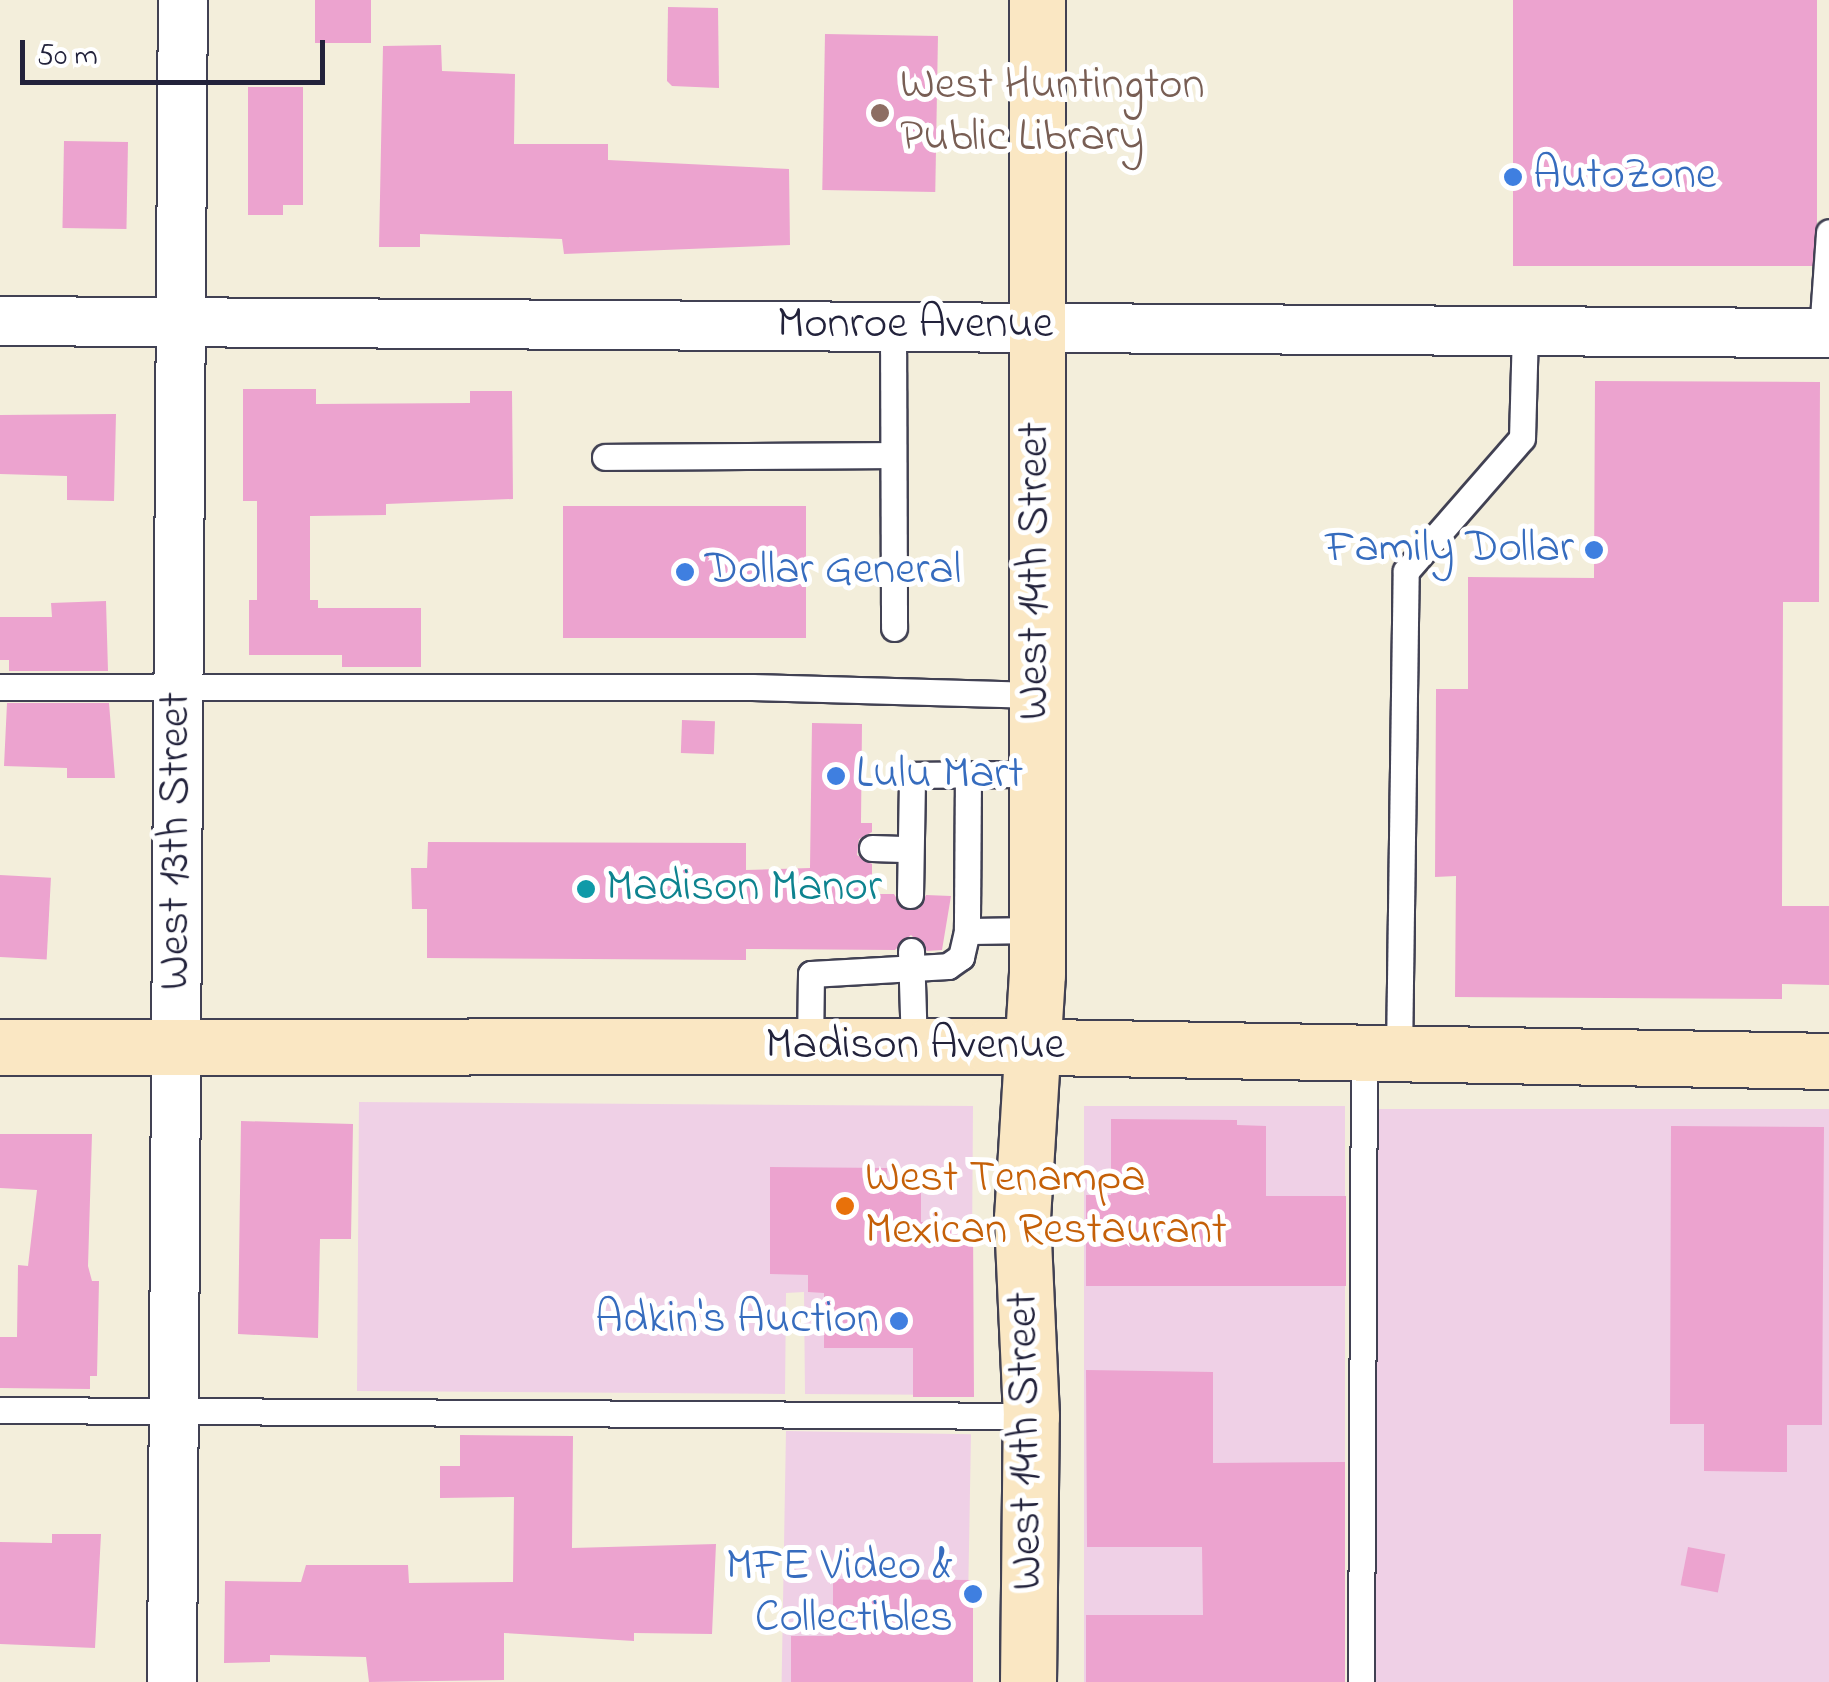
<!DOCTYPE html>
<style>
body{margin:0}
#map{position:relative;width:1829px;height:1682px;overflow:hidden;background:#f3eedb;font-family:"Indie Flower",sans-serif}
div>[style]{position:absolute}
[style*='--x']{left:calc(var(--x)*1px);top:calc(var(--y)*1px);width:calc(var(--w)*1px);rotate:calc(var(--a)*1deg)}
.built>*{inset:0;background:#efd0e6;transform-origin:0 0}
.building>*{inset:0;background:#eca3cf;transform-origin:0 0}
.roads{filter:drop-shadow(2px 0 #414153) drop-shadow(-2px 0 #414153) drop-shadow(0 2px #414153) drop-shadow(0 -2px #414153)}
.lane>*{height:25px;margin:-12.5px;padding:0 12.5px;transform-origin:12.5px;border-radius:12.5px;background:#fff}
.street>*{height:48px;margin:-24px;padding:0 24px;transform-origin:24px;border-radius:24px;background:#fff}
.secondary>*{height:55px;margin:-27.5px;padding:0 27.5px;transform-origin:27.5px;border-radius:27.5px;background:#fae7c3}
.dots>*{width:28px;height:28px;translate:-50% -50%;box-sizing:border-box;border:5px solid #fff;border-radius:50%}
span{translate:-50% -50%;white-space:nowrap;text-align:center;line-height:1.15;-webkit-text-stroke:10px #fff;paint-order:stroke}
.education-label{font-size:45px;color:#785e54}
.left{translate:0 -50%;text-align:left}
.shop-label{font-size:45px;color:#366cbe}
.right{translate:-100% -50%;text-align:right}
.street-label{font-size:45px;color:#22223b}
.culture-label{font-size:45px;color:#0d838f}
.food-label{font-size:45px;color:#c56008}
.scale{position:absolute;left:20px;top:40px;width:305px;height:45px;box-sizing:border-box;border:5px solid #22223b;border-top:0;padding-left:12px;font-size:30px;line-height:35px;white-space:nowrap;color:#22223b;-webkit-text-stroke:8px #fff;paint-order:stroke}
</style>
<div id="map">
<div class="built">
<i style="clip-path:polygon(359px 1102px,973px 1106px,971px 1395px,805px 1394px,804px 1292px,786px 1293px,785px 1394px,357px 1391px)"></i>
<i style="left:1084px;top:1106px;width:261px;height:576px"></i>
<i style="left:1373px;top:1109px;width:456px;height:573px"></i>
<i style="left:786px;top:1431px;width:185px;height:251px;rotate:1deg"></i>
</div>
<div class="building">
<i style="left:315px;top:0;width:56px;height:43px"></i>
<i style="left:1513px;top:0;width:304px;height:266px"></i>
<i style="clip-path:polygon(668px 7px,718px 8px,719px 88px,672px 86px,667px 81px)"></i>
<i style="left:825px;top:34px;width:113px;height:156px;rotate:1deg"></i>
<i style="clip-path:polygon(441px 45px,442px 71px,515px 74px,514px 144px,608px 144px,608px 160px,789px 169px,790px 245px,564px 254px,562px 239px,420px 234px,420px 247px,379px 247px,383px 46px)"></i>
<i style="clip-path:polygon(248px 87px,303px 87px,303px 205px,283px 205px,283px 215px,248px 215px)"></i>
<i style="left:64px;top:141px;width:64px;height:87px;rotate:1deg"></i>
<i style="clip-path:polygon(1595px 381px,1820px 382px,1819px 602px,1783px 602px,1782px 906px,1829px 906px,1829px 985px,1782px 984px,1782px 999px,1455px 997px,1456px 876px,1435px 877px,1436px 689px,1468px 689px,1468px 577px,1594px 578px)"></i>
<i style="clip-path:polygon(243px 389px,316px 389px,316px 404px,470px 403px,470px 391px,512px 391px,513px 499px,386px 504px,386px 515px,310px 516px,310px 600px,318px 600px,318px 608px,421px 608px,421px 667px,342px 667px,342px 655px,249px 655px,249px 600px,257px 600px,257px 501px,243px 501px)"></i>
<i style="clip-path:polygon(116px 414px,114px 501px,67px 500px,67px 476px,0 474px,0 415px)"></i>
<i style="left:563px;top:506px;width:243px;height:132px"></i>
<i style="clip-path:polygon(106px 601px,108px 671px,9px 671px,9px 660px,0 660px,0 617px,52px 617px,51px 603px)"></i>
<i style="clip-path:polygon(7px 703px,109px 703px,115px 778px,67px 778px,67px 768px,4px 766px)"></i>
<i style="left:682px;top:720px;width:33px;height:33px;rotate:2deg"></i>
<i style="clip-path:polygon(812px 723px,862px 724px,861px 823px,872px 823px,872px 832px,859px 839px,857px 855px,872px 864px,872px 894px,894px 894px,903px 909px,919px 909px,926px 895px,951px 896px,942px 950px,927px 951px,911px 935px,895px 950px,746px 949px,746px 960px,427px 958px,427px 909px,412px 909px,411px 868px,427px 868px,428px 842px,746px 843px,746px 870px,810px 868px)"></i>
<i style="left:0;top:875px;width:51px;height:82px;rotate:3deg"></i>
<i style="clip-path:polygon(1111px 1119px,1237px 1120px,1237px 1125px,1266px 1126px,1266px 1196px,1346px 1196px,1346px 1286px,1086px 1286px,1086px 1195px,1111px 1195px)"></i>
<i style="clip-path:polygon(241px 1121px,353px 1124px,351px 1239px,320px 1239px,318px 1338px,238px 1334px)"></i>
<i style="clip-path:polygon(1671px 1126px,1824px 1127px,1822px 1425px,1787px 1425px,1787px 1472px,1704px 1471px,1704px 1424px,1670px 1424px)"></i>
<i style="clip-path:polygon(0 1134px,92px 1134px,88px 1266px,92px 1281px,99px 1281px,97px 1376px,90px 1376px,90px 1389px,0 1388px,0 1337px,17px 1337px,18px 1265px,28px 1266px,37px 1190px,0 1188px)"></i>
<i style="clip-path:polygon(770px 1167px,887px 1168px,888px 1192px,921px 1192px,921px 1222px,973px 1222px,974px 1397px,913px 1397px,913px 1348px,824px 1348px,824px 1293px,808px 1292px,808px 1275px,770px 1274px)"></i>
<i style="clip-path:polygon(1086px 1370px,1213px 1372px,1213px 1463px,1345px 1462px,1345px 1682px,1086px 1682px,1086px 1615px,1203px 1615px,1202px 1547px,1087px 1547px)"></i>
<i style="clip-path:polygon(460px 1435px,573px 1436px,572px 1548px,716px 1544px,712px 1634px,634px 1633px,634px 1641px,504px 1633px,504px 1680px,369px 1682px,366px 1657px,270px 1655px,270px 1662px,224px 1663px,225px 1581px,301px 1582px,306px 1565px,408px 1565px,409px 1583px,513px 1582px,514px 1497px,440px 1498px,440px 1466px,460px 1466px)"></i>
<i style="clip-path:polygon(52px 1534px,101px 1534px,95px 1648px,0 1644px,0 1542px,52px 1543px)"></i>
<i style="left:1688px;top:1547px;width:38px;height:39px;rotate:11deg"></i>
<i style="clip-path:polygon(833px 1579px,973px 1580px,973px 1682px,791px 1682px,791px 1636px,833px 1636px)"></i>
</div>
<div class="roads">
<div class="lane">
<i style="--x:893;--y:326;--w:302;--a:89.8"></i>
<i style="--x:1822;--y:333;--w:101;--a:-86"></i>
<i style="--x:605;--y:457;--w:284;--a:-0.4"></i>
<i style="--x:0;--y:687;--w:752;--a:0"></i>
<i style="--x:752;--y:687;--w:284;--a:1.6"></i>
<i style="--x:968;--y:775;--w:156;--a:90.4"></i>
<i style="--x:967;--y:931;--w:70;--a:-0.8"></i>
<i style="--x:872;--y:848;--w:38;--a:2"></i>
<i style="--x:910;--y:895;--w:120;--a:-89"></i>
<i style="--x:912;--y:775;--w:125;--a:-0.5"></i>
<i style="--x:911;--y:951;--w:95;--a:88.2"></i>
<i style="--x:810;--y:1046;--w:72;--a:-89.2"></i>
<i style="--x:811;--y:974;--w:137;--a:-3.3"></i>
<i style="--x:948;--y:966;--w:16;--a:-35"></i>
<i style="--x:961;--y:957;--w:27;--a:-77"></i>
<i style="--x:1399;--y:1053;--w:482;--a:-89.2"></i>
<i style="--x:1406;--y:571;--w:176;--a:-48.9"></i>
<i style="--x:1522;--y:438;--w:107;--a:-88.4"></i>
<i style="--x:0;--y:1410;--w:1031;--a:0.33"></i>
<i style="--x:1361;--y:1682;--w:629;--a:-89.73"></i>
</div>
<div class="street">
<i style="--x:0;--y:321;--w:1829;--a:0.38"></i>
<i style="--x:172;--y:1682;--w:1682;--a:-89.63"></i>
</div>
<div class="secondary">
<i style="--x:0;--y:1047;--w:990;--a:-0.06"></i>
<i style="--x:990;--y:1046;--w:839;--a:1.02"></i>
<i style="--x:1028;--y:1682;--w:266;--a:-89.4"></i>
<i style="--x:1031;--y:1416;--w:198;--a:-92.6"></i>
<i style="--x:1022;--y:1218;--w:244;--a:-86.5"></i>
<i style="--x:1037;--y:974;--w:974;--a:-90"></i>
</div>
</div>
<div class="dots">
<i style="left:880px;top:113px;background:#8d6e63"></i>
<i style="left:1513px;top:177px;background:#3f7fe0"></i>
<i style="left:1594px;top:550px;background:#3f7fe0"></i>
<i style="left:685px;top:572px;background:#3f7fe0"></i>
<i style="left:836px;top:776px;background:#3f7fe0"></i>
<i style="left:586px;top:889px;background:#0f9aa8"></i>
<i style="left:845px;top:1206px;background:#e8710a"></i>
<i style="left:899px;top:1321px;background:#3f7fe0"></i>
<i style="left:973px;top:1594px;background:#3f7fe0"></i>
</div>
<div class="education-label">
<span class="left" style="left:900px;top:113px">West Huntington<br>Public Library</span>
</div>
<div class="shop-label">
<span class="left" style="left:1533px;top:177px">AutoZone</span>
<span class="right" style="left:1574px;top:550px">Family Dollar</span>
<span class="left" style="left:705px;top:572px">Dollar General</span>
<span class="left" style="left:856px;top:776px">Lulu Mart</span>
<span class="right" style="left:879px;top:1321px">Adkin's Auction</span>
<span class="right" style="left:953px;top:1594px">MFE Video &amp;<br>Collectibles</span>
</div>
<div class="street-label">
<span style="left:915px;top:326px">Monroe Avenue</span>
<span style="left:1036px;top:571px;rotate:-90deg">West 14th Street</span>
<span style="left:177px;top:841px;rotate:-90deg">West 13th Street</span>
<span style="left:915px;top:1047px">Madison Avenue</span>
<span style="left:1027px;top:1441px;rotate:-91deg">West 14th Street</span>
</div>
<div class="culture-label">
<span class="left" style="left:606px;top:889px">Madison Manor</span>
</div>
<div class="food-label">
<span class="left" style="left:865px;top:1206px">West Tenampa<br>Mexican Restaurant</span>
</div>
<div class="scale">50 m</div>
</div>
